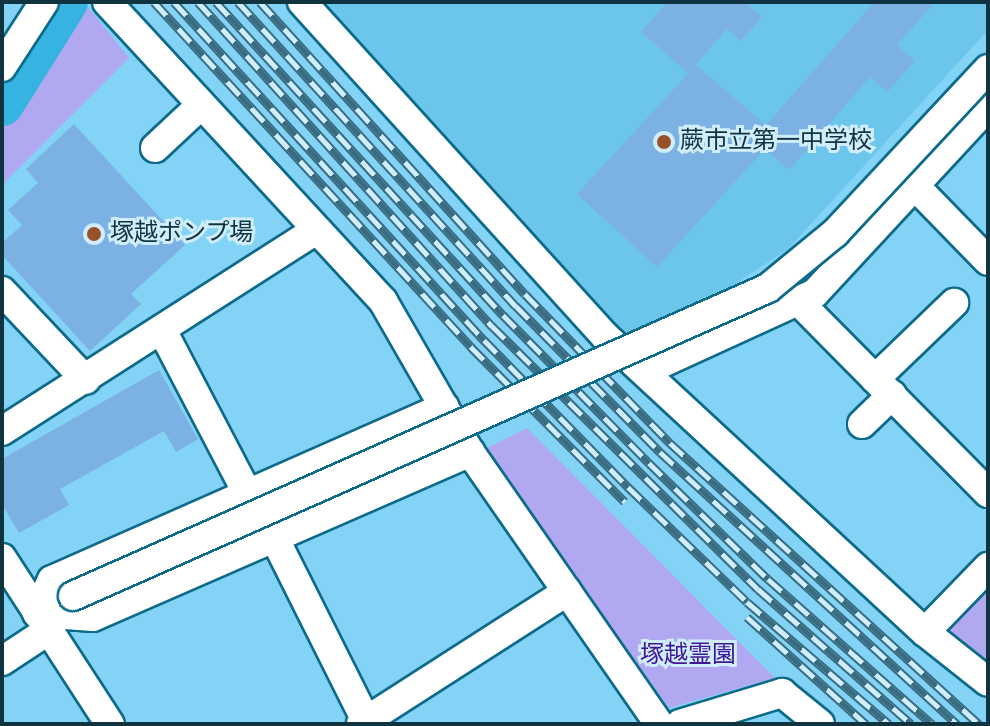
<!DOCTYPE html>
<meta charset="utf-8">
<style>
body{margin:0}
#map{position:relative;width:990px;height:726px;overflow:hidden;background:#83d3f6;font-family:"Alegreya Sans","Noto Sans JP",sans-serif}
div>[style]{position:absolute}
[style*='--x']{left:calc(var(--x)*1px);top:calc(var(--y)*1px);width:calc(var(--w)*1px);rotate:calc(var(--a)*1deg)}
.built>*{inset:0;background:#6cc6ec}
.green>*{inset:0;background:#b0a9f2}
.river>*{height:44px;margin:-22px;padding:0 22px;transform-origin:22px;border-radius:22px;background:#37b3e1}
.building>*{inset:0;background:#7cb1e4}
.roads{filter:drop-shadow(2px 0 #0d6b8a) drop-shadow(-2px 0 #0d6b8a) drop-shadow(0 2px #0d6b8a) drop-shadow(0 -2px #0d6b8a)}
.minor>*{height:28px;margin:-14px;padding:0 14px;transform-origin:14px;border-radius:14px;background:#fff}
.rail>*{height:9px;margin-top:-4.5px;transform-origin:0;background:repeating-linear-gradient(90deg,#cfedfb 0 18px,#396c81 0 36px);box-sizing:border-box;border-block:2px solid #396c81}
.bridges{filter:drop-shadow(2px 0 #0d6b8a) drop-shadow(-2px 0 #0d6b8a) drop-shadow(0 2px #0d6b8a) drop-shadow(0 -2px #0d6b8a)}
.minor-bridge>*{height:28px;margin:-14px;padding:0 14px;transform-origin:14px;border-radius:14px;background:#fff}
.dots>*{width:22px;height:22px;translate:-50% -50%;box-sizing:border-box;border:4px solid #cfedfb;border-radius:50%}
span{translate:-50% -50%;white-space:nowrap;text-align:center;line-height:1.15;-webkit-text-stroke:6px #cfedfb;paint-order:stroke}
.poi-label{font-size:24px;color:#103340}
.left{translate:0 -50%;text-align:left}
.park-label{font-size:24px;color:#401595}
.frame{position:absolute;inset:0;border:4px solid #103340;pointer-events:none}
</style>
<div id="map">
<div class="built">
<i style="clip-path:polygon(315px 2px,988px 2px,988px 30px,788px 249px,732px 286px,618px 337px)"></i>
</div>
<div class="green">
<i style="clip-path:polygon(66px 2px,84px 2px,129px 58px,2px 185px,2px 104px)"></i>
<i style="clip-path:polygon(527px 428px,775px 678px,669px 708px,485px 449px)"></i>
<i style="clip-path:polygon(988px 580px,988px 671px,937px 630px)"></i>
</div>
<div class="river">
<i style="--x:2;--y:104;--w:120;--a:-57.9"></i>
</div>
<div class="building">
<i style="clip-path:polygon(667px 2px,745px 2px,762px 17px,741px 41px,727px 29px,688px 73px,641px 32px)"></i>
<i style="clip-path:polygon(874px 2px,935px 2px,897px 45px,915px 61px,887px 92px,870px 77px,789px 170px,765px 149px,657px 267px,577px 194px,696px 65px,766px 125px)"></i>
<i style="clip-path:polygon(74px 124px,185px 245px,131px 294px,141px 304px,90px 351px,2px 255px,2px 243px,22px 225px,8px 210px,38px 183px,26px 169px)"></i>
<i style="clip-path:polygon(159px 370px,198px 439px,176px 452px,164px 431px,60px 489px,69px 505px,19px 533px,2px 504px,2px 459px)"></i>
</div>
<div class="roads">
<div class="minor">
<i style="--x:107;--y:2;--w:407;--a:47.3"></i>
<i style="--x:383;--y:301;--w:174;--a:60.1"></i>
<i style="--x:470;--y:452;--w:331;--a:55.2"></i>
<i style="--x:302;--y:2;--w:451;--a:47.8"></i>
<i style="--x:605;--y:336;--w:436;--a:42.8"></i>
<i style="--x:925;--y:632;--w:80;--a:38.4"></i>
<i style="--x:2;--y:67;--w:77;--a:-57.1"></i>
<i style="--x:155;--y:148;--w:63;--a:-43.1"></i>
<i style="--x:916;--y:187;--w:103;--a:45.8"></i>
<i style="--x:2;--y:291;--w:122;--a:46.7"></i>
<i style="--x:801;--y:304;--w:266;--a:45.3"></i>
<i style="--x:163;--y:332;--w:182;--a:62.4"></i>
<i style="--x:647;--y:370;--w:185;--a:-24.6"></i>
<i style="--x:815;--y:293;--w:255;--a:-47.2"></i>
<i style="--x:875;--y:379;--w:110;--a:-43.9"></i>
<i style="--x:862;--y:424;--w:42;--a:-44"></i>
<i style="--x:2;--y:431;--w:373;--a:-32.6"></i>
<i style="--x:274;--y:537;--w:206;--a:63.4"></i>
<i style="--x:2;--y:558;--w:198;--a:57"></i>
<i style="--x:37;--y:613;--w:56;--a:4.1"></i>
<i style="--x:93;--y:617;--w:412;--a:-23.6"></i>
<i style="--x:37;--y:613;--w:36;--a:-66"></i>
<i style="--x:52;--y:580;--w:429;--a:-23.8"></i>
<i style="--x:925;--y:632;--w:91;--a:-45.9"></i>
<i style="--x:2;--y:661;--w:56;--a:-33.4"></i>
<i style="--x:361;--y:724;--w:245;--a:-32.7"></i>
<i style="--x:680;--y:724;--w:107;--a:-16.9"></i>
<i style="--x:782;--y:693;--w:49;--a:39.2"></i>
</div>
</div>
<div class="rail">
<i style="--x:154;--y:2;--w:469;--a:47.4"></i>
<i style="--x:471;--y:347;--w:218;--a:45.2"></i>
<i style="--x:174;--y:2;--w:459;--a:47.5"></i>
<i style="--x:484;--y:340;--w:206;--a:45.6"></i>
<i style="--x:628;--y:487;--w:165;--a:44"></i>
<i style="--x:747;--y:602;--w:187;--a:40.7"></i>
<i style="--x:198;--y:2;--w:438;--a:47.8"></i>
<i style="--x:492;--y:326;--w:374;--a:44.7"></i>
<i style="--x:758;--y:589;--w:204;--a:41.4"></i>
<i style="--x:216;--y:2;--w:425;--a:47.5"></i>
<i style="--x:503;--y:315;--w:208;--a:45.4"></i>
<i style="--x:649;--y:463;--w:166;--a:44.3"></i>
<i style="--x:768;--y:579;--w:219;--a:41.5"></i>
<i style="--x:238;--y:2;--w:412;--a:47.6"></i>
<i style="--x:516;--y:306;--w:205;--a:45.4"></i>
<i style="--x:660;--y:452;--w:403;--a:42.5"></i>
<i style="--x:260;--y:2;--w:394;--a:47.8"></i>
<i style="--x:525;--y:294;--w:208;--a:45.8"></i>
<i style="--x:670;--y:443;--w:418;--a:42.3"></i>
<i style="--x:747;--y:617;--w:160;--a:42"></i>
</div>
<div class="bridges">
<div class="minor-bridge">
<i style="--x:73;--y:596;--w:760;--a:-23.9"></i>
<i style="--x:768;--y:288;--w:87;--a:-39.4"></i>
<i style="--x:835;--y:233;--w:224;--a:-47"></i>
</div>
</div>
<div class="dots">
<i style="left:664px;top:142px;background:#98522a"></i>
<i style="left:94px;top:234px;background:#98522a"></i>
</div>
<div class="poi-label">
<span class="left" style="left:680px;top:142px">蕨市立第一中学校</span>
<span class="left" style="left:110px;top:234px">塚越ポンプ場</span>
</div>
<div class="park-label">
<span style="left:688px;top:656px">塚越霊園</span>
</div>
<div class="frame"></div>
</div>
